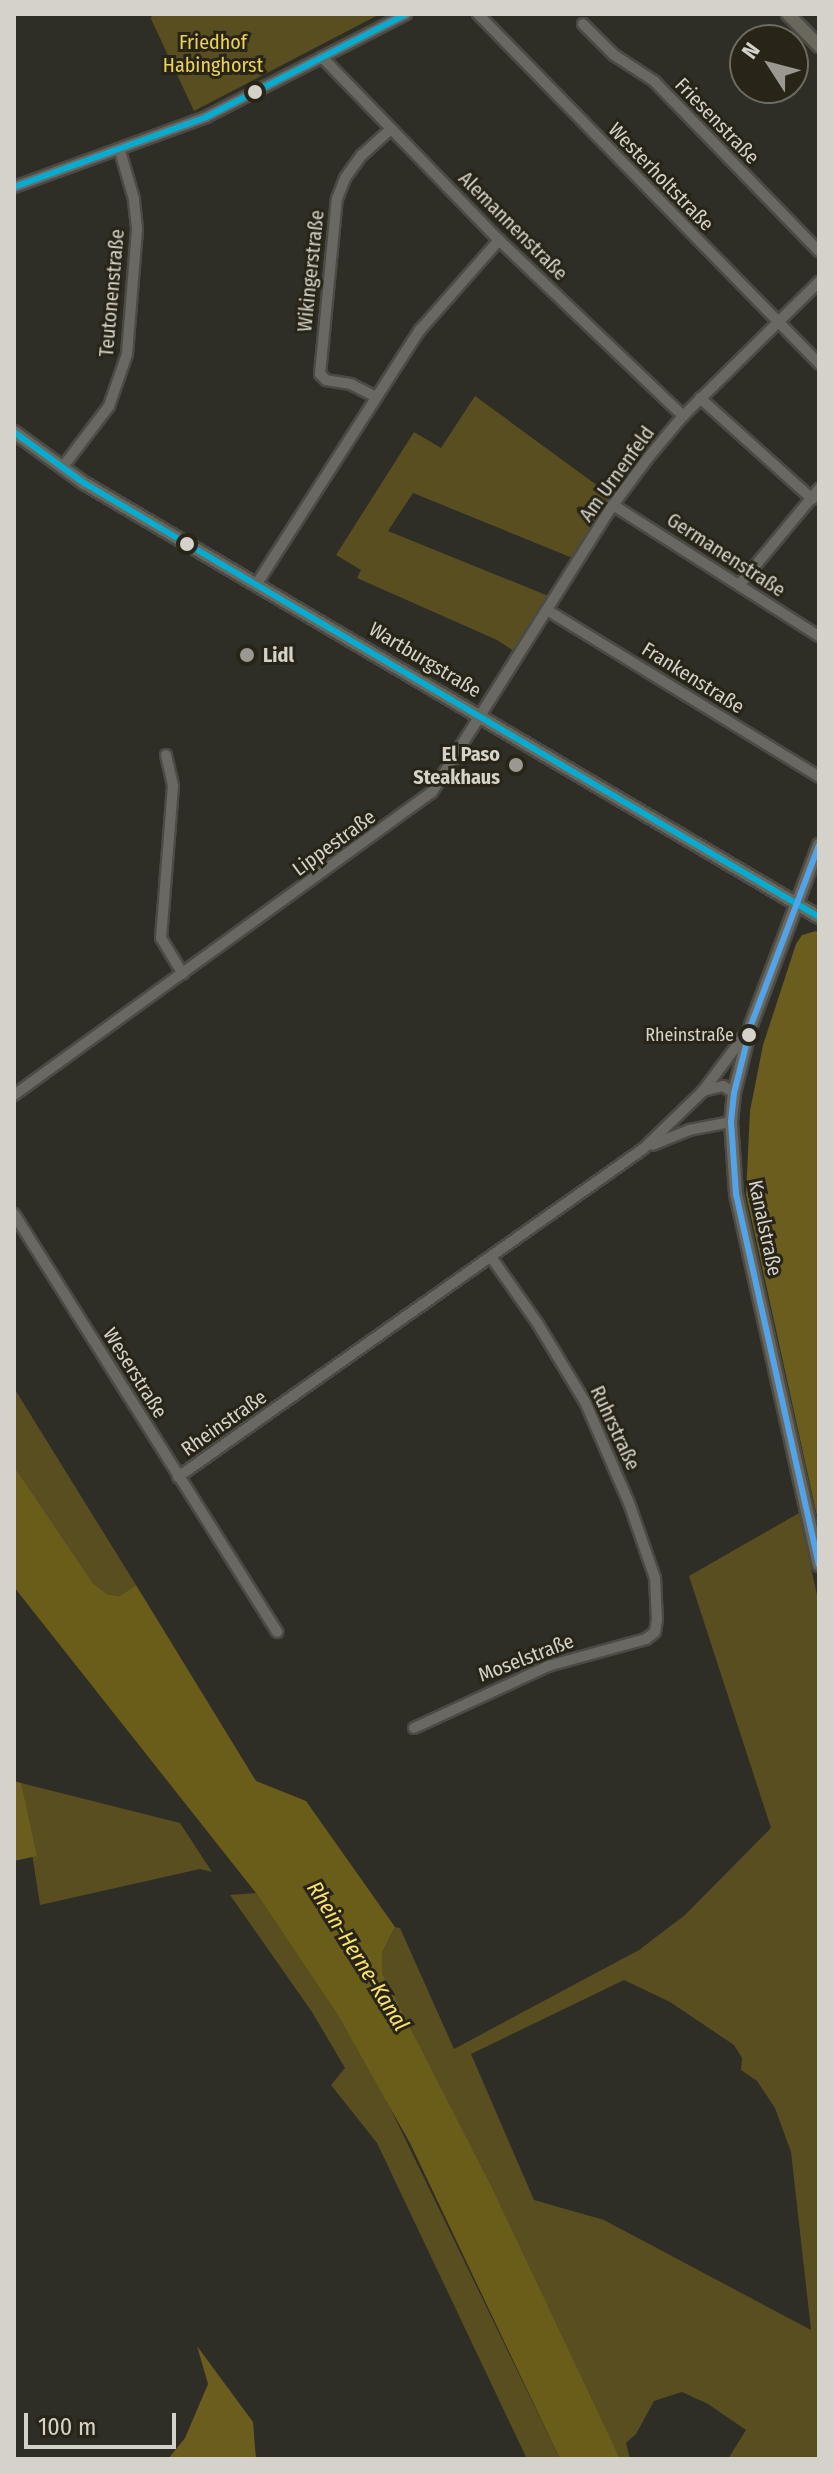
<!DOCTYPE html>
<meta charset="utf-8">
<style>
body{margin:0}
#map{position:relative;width:833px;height:2473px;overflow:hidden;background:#2e2d26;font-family:"Fira Sans Condensed",sans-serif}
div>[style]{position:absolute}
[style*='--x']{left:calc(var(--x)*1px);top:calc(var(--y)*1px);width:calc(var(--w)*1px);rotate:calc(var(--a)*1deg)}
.green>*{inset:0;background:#584e20}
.forest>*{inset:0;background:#6a5d1e}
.water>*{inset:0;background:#6a5d19}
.roads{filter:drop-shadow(2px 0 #4b4a44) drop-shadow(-2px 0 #4b4a44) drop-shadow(0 2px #4b4a44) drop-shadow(0 -2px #4b4a44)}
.minor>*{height:10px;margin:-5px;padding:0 5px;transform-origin:5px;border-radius:5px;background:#696862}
.major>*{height:12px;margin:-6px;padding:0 6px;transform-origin:6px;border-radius:6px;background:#6a685d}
.bus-1>*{height:6px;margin:-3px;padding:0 3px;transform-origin:3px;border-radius:3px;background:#06acd0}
.bus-2>*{height:6px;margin:-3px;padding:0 3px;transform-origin:3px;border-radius:3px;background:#53a3e8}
.dots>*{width:22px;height:22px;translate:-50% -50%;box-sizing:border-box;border:4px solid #282518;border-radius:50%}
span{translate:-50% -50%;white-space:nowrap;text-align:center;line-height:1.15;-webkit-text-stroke:6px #282518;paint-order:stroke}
.bus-label{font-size:18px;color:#d4d2ca}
.right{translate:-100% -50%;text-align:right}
.park-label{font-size:20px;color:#ecd357}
.street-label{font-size:20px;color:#d4d2ca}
.poi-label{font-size:20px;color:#d4d2ca;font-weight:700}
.left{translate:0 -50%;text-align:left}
.water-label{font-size:22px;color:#fce368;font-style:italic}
.frame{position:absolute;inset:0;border:16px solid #d4d2ca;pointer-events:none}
.north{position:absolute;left:729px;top:24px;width:80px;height:80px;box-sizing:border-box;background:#282518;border:2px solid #6d6a5f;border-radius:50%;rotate:306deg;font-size:22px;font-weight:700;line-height:32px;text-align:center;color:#d4d2ca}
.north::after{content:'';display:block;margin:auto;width:28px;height:36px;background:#9a9891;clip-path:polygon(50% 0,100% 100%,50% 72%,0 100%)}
.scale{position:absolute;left:24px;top:2413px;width:152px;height:36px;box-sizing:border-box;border:4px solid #d4d2ca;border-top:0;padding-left:10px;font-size:24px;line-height:28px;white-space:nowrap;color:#d4d2ca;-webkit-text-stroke:6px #282518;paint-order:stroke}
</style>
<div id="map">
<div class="green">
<i style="clip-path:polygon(152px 14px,380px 14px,194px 111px,151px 19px)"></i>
<i style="clip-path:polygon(475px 396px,613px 497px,575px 559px,413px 493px,388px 531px,551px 597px,517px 653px,497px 640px,357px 578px,361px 570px,336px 555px,414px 432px,441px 448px)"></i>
<i style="clip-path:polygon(14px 1388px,136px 1585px,119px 1596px,107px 1594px,93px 1583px,14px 1466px)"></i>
<i style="clip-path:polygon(evenodd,799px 1513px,819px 1604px,819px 2459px,728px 2459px,746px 2430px,708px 2404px,682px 2392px,654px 2401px,636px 2434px,626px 2443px,630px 2459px,620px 2459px,382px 1973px,382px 1953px,395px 1927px,400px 1928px,454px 2049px,639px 1950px,685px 1915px,771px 1828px,689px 1576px,799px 1513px,624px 1980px,670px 2002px,734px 2045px,742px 2058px,741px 2070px,757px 2081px,775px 2108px,791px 2152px,811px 2330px,604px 2220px,534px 2200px,471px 2054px,624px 1980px)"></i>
<i style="clip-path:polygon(21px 1783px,180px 1823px,212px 1872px,200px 1869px,40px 1905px)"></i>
<i style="clip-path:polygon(256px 1893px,339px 2017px,382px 2091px,560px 2459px,527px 2459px,377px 2143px,331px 2085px,345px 2068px,312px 2012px,230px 1895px)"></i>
</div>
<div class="forest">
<i style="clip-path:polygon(816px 931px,819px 933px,819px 1525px,746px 1194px,750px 1111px,763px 1045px,796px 944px,802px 935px)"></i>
<i style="clip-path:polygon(14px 1781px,21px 1783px,37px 1856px,14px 1861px)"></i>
<i style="clip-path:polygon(197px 2346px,253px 2422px,256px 2459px,168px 2459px,185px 2438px,208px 2384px)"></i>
</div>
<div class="water">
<i style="clip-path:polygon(14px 1466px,93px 1583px,107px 1594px,119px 1596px,136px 1585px,256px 1781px,306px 1801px,395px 1927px,382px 1953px,382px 1973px,491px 2186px,620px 2459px,560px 2459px,410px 2143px,339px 2017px,256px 1893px,14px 1587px)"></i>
</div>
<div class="roads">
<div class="minor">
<i style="--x:478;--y:14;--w:489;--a:45.7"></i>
<i style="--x:583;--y:24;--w:44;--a:45"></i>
<i style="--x:614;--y:55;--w:48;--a:33"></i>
<i style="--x:654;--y:81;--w:237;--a:45.9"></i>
<i style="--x:322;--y:57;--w:255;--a:46"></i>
<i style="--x:499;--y:240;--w:255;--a:43.7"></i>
<i style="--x:14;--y:187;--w:204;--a:-20"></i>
<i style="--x:206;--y:117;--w:225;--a:-27.2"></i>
<i style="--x:376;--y:397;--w:28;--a:-153"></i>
<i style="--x:351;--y:384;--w:25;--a:-171"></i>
<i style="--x:326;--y:380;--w:8;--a:-135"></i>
<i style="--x:320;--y:374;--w:176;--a:-84.5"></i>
<i style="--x:337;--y:199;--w:22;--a:-69"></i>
<i style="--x:345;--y:178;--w:29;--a:-54"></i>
<i style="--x:362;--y:155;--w:39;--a:-42"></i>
<i style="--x:700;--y:398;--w:151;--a:42"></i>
<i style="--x:62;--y:468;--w:78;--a:-52.8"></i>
<i style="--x:109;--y:406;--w:55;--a:-70.9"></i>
<i style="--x:127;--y:354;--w:125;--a:-85.4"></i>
<i style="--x:137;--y:229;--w:30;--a:-96"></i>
<i style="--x:134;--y:199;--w:50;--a:-106.3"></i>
<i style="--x:613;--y:505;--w:244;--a:32.5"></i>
<i style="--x:740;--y:584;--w:124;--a:-50.3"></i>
<i style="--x:256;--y:585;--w:303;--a:-57.3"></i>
<i style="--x:420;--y:330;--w:120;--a:-48.7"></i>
<i style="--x:547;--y:610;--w:319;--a:31.5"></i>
<i style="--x:166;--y:755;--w:32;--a:77"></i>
<i style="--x:173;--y:786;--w:152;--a:94.5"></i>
<i style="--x:161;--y:938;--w:42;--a:58.6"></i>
<i style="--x:703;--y:1091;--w:21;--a:-14"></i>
<i style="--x:723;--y:1086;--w:13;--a:32"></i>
<i style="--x:14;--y:1095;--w:516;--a:-35.94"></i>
<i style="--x:432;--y:792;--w:339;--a:-57.8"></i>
<i style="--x:613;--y:505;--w:57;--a:-53.5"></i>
<i style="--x:647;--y:459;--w:56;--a:-50.1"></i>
<i style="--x:683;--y:416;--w:191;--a:-44.6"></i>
<i style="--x:652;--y:1145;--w:40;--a:-22"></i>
<i style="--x:689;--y:1130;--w:43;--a:-10.8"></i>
<i style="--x:14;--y:1214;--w:494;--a:57.8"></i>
<i style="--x:178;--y:1477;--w:569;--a:-35.2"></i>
<i style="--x:643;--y:1149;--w:83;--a:-44"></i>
<i style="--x:703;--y:1091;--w:74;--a:-53.3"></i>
<i style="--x:414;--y:1728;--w:148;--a:-24.8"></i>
<i style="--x:548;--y:1666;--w:102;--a:-15.4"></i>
<i style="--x:646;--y:1639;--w:11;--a:-38"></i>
<i style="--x:655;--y:1632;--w:12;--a:-81"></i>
<i style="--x:657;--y:1620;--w:42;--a:-92.7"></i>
<i style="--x:655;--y:1578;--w:79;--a:-109.1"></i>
<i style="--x:629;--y:1503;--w:110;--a:-113.5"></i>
<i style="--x:585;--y:1402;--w:91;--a:-121.1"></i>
<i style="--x:538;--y:1324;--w:82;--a:-125"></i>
</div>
<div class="major">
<i style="--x:788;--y:14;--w:45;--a:45.9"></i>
<i style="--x:14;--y:432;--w:87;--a:36.1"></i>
<i style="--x:84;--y:483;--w:854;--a:30.56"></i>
<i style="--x:819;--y:845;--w:192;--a:110.7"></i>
<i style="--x:751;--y:1025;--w:70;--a:104"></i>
<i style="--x:734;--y:1093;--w:29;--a:96"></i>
<i style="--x:731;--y:1122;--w:72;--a:86"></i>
<i style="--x:736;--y:1194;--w:380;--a:77.4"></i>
</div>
</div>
<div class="bus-1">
<i style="--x:14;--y:187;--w:204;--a:-20"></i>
<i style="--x:206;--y:117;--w:225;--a:-27.2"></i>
<i style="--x:14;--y:432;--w:87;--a:36.1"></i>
<i style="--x:84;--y:483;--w:854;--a:30.56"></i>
</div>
<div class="bus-2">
<i style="--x:819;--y:845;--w:192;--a:110.7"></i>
<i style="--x:751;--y:1025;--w:70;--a:104"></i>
<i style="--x:734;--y:1093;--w:29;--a:96"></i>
<i style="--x:731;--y:1122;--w:72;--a:86"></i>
<i style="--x:736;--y:1194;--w:380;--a:77.4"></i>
</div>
<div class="dots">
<i style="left:255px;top:92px;background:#d4d2ca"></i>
<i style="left:187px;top:544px;background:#d4d2ca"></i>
<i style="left:247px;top:655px;background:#9a9891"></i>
<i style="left:516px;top:765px;background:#9a9891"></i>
<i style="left:749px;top:1035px;background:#d4d2ca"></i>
</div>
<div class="bus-label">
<span class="right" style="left:734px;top:1035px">Rheinstraße</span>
</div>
<div class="park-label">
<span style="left:213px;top:54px">Friedhof<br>Habinghorst</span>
</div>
<div class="street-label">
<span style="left:717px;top:121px;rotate:46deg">Friesenstraße</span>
<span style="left:661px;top:177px;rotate:46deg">Westerholtstraße</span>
<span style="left:513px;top:226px;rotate:45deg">Alemannenstraße</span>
<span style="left:311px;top:271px;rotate:-84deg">Wikingerstraße</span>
<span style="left:112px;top:293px;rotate:-85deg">Teutonenstraße</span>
<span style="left:617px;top:474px;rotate:-54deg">Am Urnenfeld</span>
<span style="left:726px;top:555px;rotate:33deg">Germanenstraße</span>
<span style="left:425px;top:660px;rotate:31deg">Wartburgstraße</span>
<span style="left:693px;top:678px;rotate:32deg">Frankenstraße</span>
<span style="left:334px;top:843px;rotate:-36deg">Lippestraße</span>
<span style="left:765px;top:1228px;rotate:78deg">Kanalstraße</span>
<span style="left:135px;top:1373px;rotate:58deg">Weserstraße</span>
<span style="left:224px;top:1423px;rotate:-35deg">Rheinstraße</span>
<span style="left:615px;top:1428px;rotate:65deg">Ruhrstraße</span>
<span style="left:526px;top:1658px;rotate:-21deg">Moselstraße</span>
</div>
<div class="poi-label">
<span class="left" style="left:263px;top:655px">Lidl</span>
<span class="right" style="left:500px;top:766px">El Paso<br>Steakhaus</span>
</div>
<div class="water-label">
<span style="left:358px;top:1956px;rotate:58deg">Rhein-Herne-Kanal</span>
</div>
<div class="frame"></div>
<div class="north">N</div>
<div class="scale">100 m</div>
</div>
